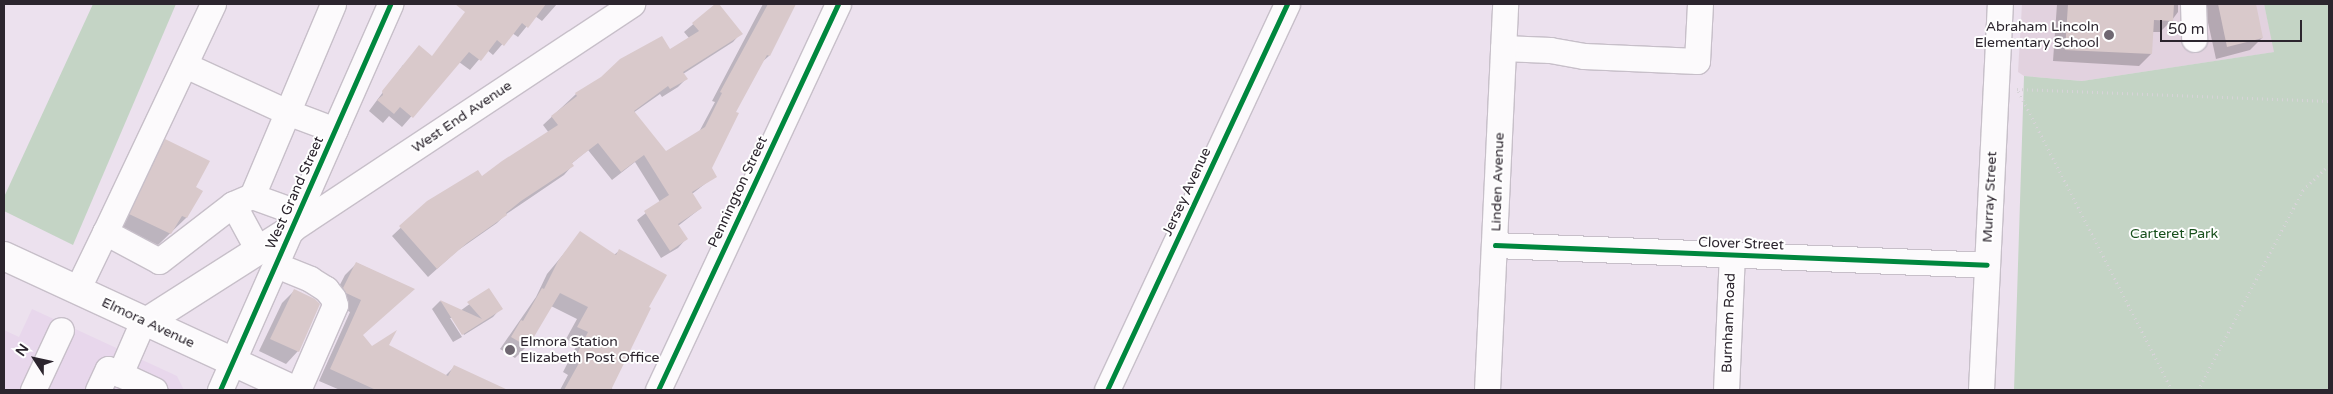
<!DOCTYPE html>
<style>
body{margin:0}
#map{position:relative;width:2333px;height:394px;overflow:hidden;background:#ece1ee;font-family:"Varela Round",sans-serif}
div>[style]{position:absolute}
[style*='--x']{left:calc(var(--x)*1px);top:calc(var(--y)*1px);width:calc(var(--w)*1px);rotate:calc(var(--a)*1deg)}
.built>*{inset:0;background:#e8d7ec}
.education>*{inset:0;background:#e2d2df}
.green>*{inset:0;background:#c4d4c5}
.shadow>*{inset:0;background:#0003}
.building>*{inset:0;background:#d9c9cb}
.path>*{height:3px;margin-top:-1.5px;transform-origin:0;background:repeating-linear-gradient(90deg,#d7d3d8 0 1px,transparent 0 5px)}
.roads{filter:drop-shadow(1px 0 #c7bfc9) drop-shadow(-1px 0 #c7bfc9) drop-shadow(0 1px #c7bfc9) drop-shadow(0 -1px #c7bfc9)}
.minor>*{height:25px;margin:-12.5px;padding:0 12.5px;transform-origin:12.5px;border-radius:12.5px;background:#fcfafc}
.major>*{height:28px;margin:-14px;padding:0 14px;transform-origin:14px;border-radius:14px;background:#fcfafc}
.cycleway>*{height:5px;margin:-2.5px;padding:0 2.5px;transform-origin:2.5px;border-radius:2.5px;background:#00873e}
.dots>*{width:14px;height:14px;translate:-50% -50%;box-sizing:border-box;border:2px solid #fff;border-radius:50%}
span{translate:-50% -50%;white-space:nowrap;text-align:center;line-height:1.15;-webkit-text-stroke:4px #fff;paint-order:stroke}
.poi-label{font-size:14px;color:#2c252e}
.right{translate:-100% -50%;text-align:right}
.left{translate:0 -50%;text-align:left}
.street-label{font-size:14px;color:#2c252e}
.park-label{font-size:14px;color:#18501c}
.frame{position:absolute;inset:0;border:5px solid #2c252e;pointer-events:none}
.north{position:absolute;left:10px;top:334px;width:50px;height:50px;-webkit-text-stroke:4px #fff;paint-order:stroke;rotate:305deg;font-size:14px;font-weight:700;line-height:20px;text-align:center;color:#2c252e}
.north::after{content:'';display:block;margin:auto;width:18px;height:22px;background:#2c252e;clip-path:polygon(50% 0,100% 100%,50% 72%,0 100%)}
.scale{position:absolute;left:2160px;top:20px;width:142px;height:22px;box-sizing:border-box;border:2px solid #2c252e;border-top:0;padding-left:6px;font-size:15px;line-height:18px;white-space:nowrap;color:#2c252e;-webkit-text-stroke:4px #fff;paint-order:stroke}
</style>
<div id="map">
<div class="built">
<i style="clip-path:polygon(32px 309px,177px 376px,184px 390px,4px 390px,4px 330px,19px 337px)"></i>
</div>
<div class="education">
<i style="clip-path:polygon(2022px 4px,2264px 4px,2275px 52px,2082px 81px,2024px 76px,2018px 72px)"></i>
</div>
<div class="green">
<i style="clip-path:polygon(93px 4px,176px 4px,73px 245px,4px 211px,4px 197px)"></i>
<i style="clip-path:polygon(2264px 4px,2329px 4px,2329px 390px,2014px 390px,2024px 76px,2082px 81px,2274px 52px)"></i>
</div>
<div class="shadow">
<i style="clip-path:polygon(478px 4px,557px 4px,542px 21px,535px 16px,518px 37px,512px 33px,493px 55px,487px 50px,470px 70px,459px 62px,402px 127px,389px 116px,383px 123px,369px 111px,403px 65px,432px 68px)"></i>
<i style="clip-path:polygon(717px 4px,741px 33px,733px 42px,683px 74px,686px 79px,678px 87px,662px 97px,660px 94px,633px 113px,666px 153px,699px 132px,715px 102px,712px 101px,763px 4px,794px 4px,769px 56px,762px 62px,735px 112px,710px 168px,715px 176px,692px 194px,701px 208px,678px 226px,686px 239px,678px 248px,661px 258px,637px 220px,660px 202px,635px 162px,612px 180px,588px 150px,571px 164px,572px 166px,564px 175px,505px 215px,497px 223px,457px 251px,428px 277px,392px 236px,428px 202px,482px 178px,549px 133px,543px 125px,576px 94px,602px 78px,669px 51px,689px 38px,684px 32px)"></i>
<i style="clip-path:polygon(2057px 4px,2178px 4px,2178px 12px,2172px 20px,2160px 32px,2152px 32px,2151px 54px,2139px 66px,2053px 61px)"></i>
<i style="clip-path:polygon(2204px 4px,2254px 4px,2262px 38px,2250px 50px,2216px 59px)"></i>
<i style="clip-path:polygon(165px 141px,194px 188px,201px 191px,186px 218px,158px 245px,118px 226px,153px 153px)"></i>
<i style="clip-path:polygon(581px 233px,614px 255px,620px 250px,611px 388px,614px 390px,560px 390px,568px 375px,563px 372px,577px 345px,566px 339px,577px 319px,551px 306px,527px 346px,515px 358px,500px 349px,536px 297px,547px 274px)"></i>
<i style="clip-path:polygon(357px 263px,413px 289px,362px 335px,372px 348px,445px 376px,454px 367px,506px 390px,340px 390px,319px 381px,350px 312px,334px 304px,332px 300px,345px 275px)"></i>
<i style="clip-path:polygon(489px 290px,501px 308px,493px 317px,464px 335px,453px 318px,450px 318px,462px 337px,453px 342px,432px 309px,440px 301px,460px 311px)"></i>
<i style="clip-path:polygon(294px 291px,318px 304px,298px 351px,286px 364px,259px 351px,282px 303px)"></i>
</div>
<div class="building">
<i style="clip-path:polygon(455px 4px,546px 4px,528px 28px,522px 23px,504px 46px,497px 40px,481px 61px,469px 52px,413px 118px,400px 107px,394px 114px,377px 100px,383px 95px,382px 91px,419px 45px,432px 56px,465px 12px)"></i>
<i style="clip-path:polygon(715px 4px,719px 4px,743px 34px,683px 72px,688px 79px,670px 89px,668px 86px,634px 111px,666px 151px,705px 127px,722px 93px,720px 92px,768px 4px,796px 4px,770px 56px,767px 55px,736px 112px,739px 113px,712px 168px,717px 177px,692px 192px,702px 208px,678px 224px,688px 239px,670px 251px,644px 211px,669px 195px,644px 155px,621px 172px,598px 143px,572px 163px,574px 166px,521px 201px,506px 213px,507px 215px,467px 243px,437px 269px,399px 226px,427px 201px,478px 170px,482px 176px,502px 161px,558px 125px,551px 116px,577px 96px,575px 93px,601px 77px,620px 59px,662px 36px,670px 49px,699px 31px,692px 23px)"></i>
<i style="clip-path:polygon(2068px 4px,2174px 4px,2173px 21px,2154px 20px,2152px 54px,2065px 50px)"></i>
<i style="clip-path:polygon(2218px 4px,2256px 4px,2263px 38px,2227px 47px)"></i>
<i style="clip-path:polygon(165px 139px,210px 161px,196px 187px,203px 191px,187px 218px,182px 216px,171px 234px,129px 214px)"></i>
<i style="clip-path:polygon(580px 231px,616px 255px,619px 249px,667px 275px,649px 307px,651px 308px,611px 390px,564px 390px,579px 363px,574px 360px,588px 332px,577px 327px,588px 307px,560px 293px,528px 347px,511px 337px,521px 320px,523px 321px,542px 288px,544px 289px,558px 261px)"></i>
<i style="clip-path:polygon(356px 262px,415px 289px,363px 335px,372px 346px,397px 330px,389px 345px,448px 376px,454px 365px,508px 390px,376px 390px,330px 369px,361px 300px,346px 293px,343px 288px)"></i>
<i style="clip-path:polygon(489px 288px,503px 309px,462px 335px,440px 300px,482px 319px,467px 302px)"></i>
<i style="clip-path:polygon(294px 289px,315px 299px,320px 304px,299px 352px,270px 339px)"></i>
</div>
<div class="path">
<i style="--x:2172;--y:390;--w:339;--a:-117.2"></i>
<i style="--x:2017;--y:89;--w:312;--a:2.2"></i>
<i style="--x:2198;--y:390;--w:226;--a:-62.3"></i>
<i style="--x:2303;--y:190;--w:36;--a:-44"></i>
</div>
<div class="roads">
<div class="minor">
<i style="--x:213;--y:4;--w:252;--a:115.3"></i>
<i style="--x:105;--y:232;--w:61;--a:28.2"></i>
<i style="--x:159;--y:261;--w:93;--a:-37.6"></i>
<i style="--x:233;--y:204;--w:21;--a:-23"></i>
<i style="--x:252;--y:196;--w:208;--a:-67.1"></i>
<i style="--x:2193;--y:4;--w:35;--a:88"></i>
<i style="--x:1503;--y:48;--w:47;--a:2.4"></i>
<i style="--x:1550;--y:50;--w:35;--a:10"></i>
<i style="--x:1584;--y:56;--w:113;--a:2.5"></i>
<i style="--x:1697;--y:61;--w:57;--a:-87"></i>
<i style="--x:185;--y:65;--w:112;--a:24.7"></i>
<i style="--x:287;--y:112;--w:51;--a:20.6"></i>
<i style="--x:252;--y:196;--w:50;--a:19.9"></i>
<i style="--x:233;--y:204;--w:52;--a:61.5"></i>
<i style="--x:292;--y:229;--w:408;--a:-33.5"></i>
<i style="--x:1495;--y:245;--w:492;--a:2.3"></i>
<i style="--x:276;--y:265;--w:37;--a:22"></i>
<i style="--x:310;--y:279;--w:19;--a:32"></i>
<i style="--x:326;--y:289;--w:11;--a:52"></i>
<i style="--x:333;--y:298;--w:7;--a:74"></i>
<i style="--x:335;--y:305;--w:93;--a:113.5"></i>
<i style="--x:77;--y:290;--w:64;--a:-64.2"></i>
<i style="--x:143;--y:321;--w:58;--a:113.5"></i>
<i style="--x:120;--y:374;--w:38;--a:25"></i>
<i style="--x:33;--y:390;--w:66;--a:-65"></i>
<i style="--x:98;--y:390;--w:23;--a:-65"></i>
<i style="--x:108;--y:369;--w:13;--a:23"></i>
<i style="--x:220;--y:390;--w:422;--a:-66.2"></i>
<i style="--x:658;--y:390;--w:426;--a:-65"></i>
<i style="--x:1107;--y:390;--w:426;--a:-65"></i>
<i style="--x:1487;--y:390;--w:386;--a:-87.3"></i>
<i style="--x:1726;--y:390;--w:135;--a:-87.5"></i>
<i style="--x:1981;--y:390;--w:386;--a:-87.2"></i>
</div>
<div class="major">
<i style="--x:4;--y:256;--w:319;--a:24.8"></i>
<i style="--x:146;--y:322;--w:173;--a:-32.5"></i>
</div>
</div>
<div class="cycleway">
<i style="--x:1495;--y:245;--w:492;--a:2.3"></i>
<i style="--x:220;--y:390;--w:422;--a:-66.2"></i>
<i style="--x:658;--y:390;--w:426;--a:-65"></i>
<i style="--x:1107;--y:390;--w:426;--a:-65"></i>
</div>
<div class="dots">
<i style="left:2109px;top:35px;background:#6f6771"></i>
<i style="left:510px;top:350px;background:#6f6771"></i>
</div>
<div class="poi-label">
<span class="right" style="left:2099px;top:35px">Abraham Lincoln<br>Elementary School</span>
<span class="left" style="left:520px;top:350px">Elmora Station<br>Elizabeth Post Office</span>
</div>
<div class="street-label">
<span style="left:462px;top:117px;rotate:-34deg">West End Avenue</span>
<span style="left:1498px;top:182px;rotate:-88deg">Linden Avenue</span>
<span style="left:738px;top:192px;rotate:-65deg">Pennington Street</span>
<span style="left:1187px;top:192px;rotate:-65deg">Jersey Avenue</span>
<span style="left:295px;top:193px;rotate:-66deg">West Grand Street</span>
<span style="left:1990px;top:197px;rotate:-87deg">Murray Street</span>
<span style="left:1741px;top:244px;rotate:2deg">Clover Street</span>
<span style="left:148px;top:323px;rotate:25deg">Elmora Avenue</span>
<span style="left:1729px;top:323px;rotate:-88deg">Burnham Road</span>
</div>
<div class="park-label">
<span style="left:2174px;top:234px">Carteret Park</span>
</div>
<div class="frame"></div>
<div class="north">N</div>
<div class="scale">50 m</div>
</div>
